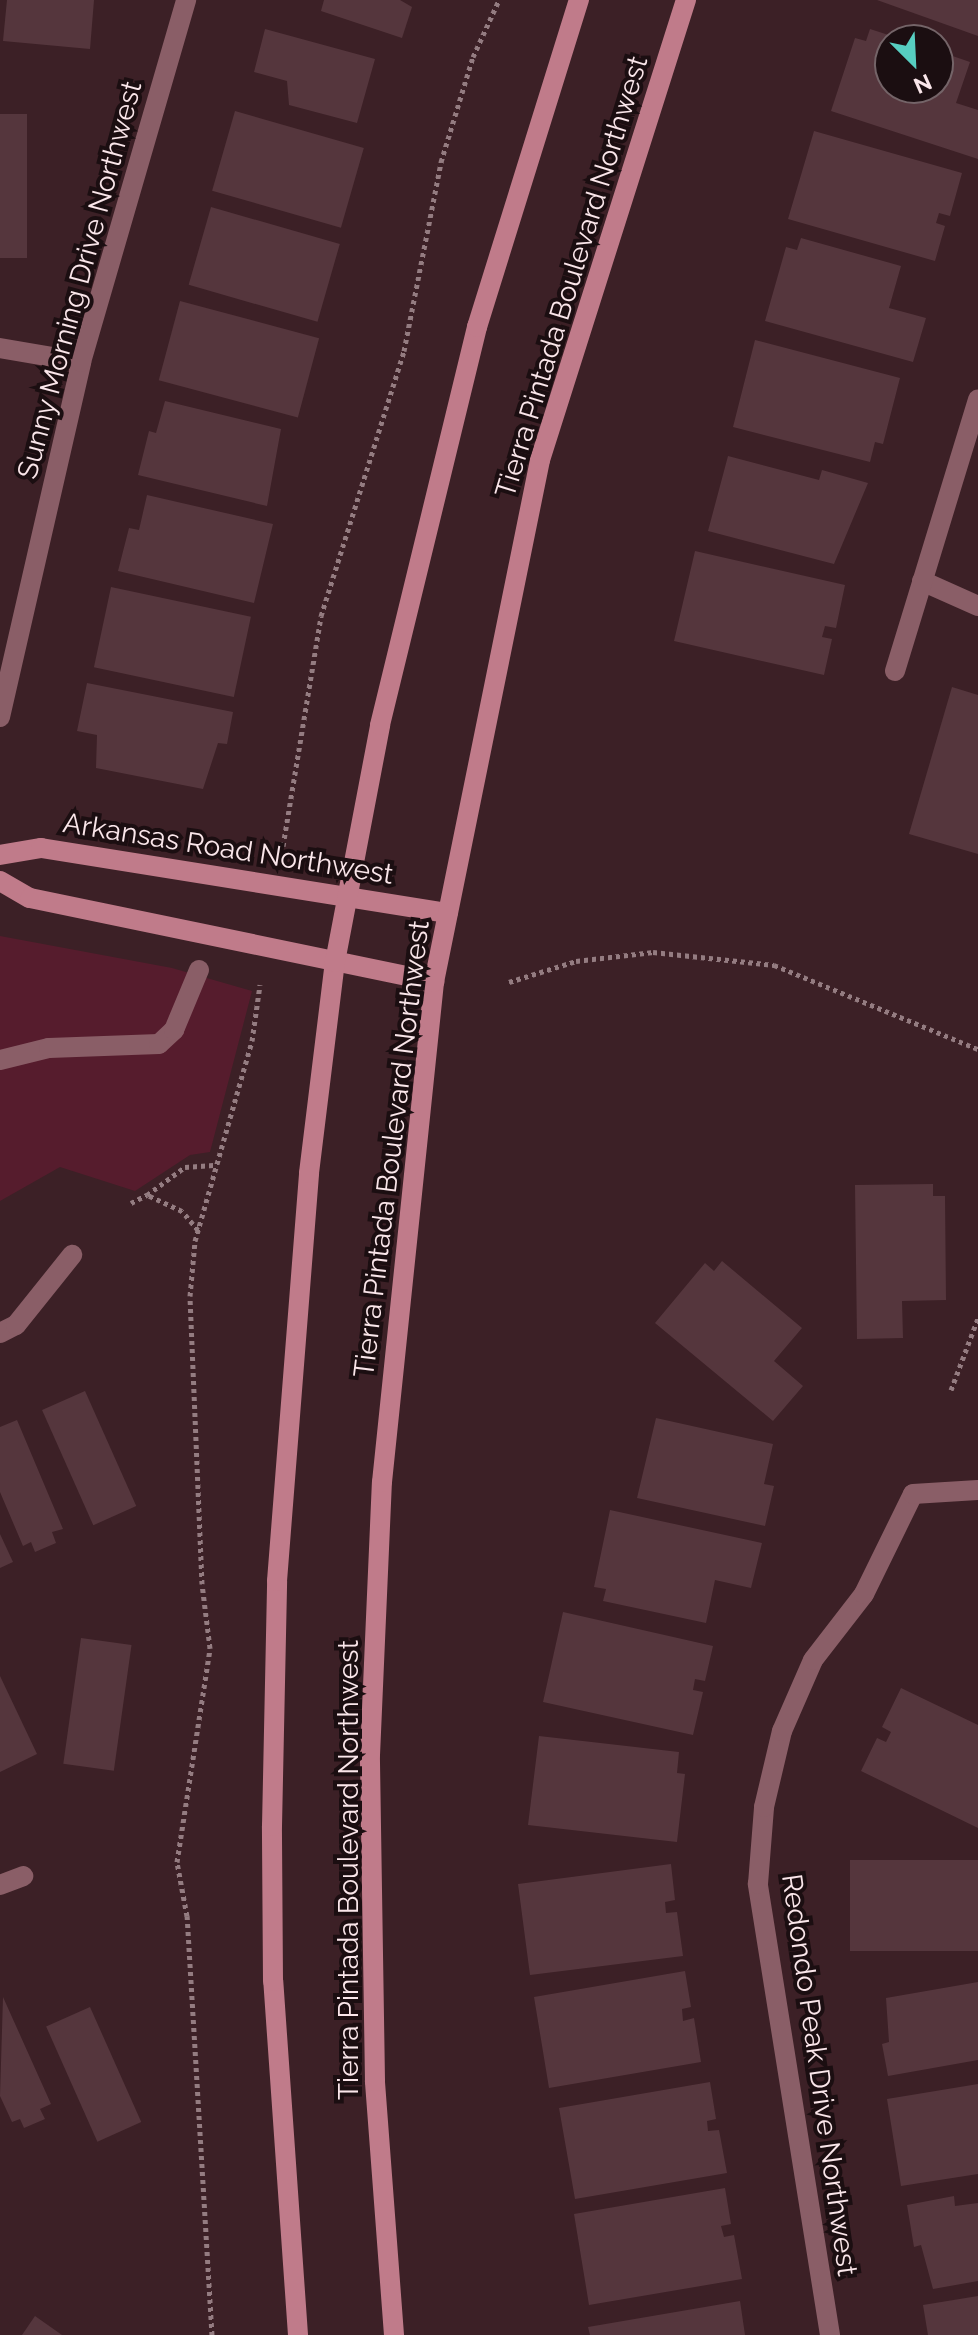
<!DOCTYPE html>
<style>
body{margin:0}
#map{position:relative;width:978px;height:2335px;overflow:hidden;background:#3c2026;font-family:Raleway,sans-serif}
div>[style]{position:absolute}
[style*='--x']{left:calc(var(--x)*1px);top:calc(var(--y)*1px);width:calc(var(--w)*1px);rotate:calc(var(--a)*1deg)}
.green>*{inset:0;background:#561c2d}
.building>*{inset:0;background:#55363d;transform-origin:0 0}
.path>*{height:5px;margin-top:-2.5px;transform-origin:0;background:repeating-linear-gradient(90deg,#947c81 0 4px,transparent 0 8px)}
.street>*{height:20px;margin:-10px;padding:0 10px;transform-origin:10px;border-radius:10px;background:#8a5e67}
.secondary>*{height:20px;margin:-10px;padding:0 10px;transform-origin:10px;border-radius:10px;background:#c07b8a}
span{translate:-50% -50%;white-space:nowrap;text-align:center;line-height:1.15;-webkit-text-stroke:8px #1b0e11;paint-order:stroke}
.street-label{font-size:28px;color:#fae6ea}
.north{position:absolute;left:874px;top:24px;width:80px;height:80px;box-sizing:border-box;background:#1b0e11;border:2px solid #746468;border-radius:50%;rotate:156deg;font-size:22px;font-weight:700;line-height:32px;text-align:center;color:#fae6ea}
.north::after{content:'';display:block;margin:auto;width:28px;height:36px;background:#57cec1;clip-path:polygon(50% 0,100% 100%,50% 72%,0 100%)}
</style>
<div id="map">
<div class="green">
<i style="clip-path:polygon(0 936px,172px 968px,252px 991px,210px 1152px,190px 1155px,135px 1191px,60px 1167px,0 1201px)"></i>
</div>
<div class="building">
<i style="clip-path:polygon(7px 0,94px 0,90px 49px,3px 41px)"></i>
<i style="clip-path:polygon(324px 0,400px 0,412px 7px,402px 38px,321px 11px)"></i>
<i style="clip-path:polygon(878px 0,978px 0,978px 36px,877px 0)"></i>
<i style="clip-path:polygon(265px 29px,375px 59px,357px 123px,289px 105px,287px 81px,254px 72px)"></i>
<i style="clip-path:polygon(870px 29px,901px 39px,890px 40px,890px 88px,938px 88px,938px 51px,970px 62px,956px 103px,978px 110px,978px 159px,831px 111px,855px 38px,866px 41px)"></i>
<i style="left:235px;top:111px;width:134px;height:83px;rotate:16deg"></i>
<i style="left:0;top:114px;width:27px;height:144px"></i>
<i style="clip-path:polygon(814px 131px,962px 173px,950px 216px,939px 213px,936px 223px,945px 226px,935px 261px,788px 219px)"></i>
<i style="left:211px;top:207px;width:134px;height:81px;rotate:16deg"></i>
<i style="clip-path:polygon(801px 238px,901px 266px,889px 308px,926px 318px,913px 362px,765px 321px,786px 247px,797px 250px)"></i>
<i style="left:180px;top:301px;width:144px;height:82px;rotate:15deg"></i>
<i style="clip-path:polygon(755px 340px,900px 378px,883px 444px,875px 442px,870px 462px,733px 427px)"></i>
<i style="clip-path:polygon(165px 401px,281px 429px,267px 506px,138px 475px,149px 431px,156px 433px)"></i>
<i style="clip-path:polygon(728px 456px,819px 480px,822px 470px,868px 483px,834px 564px,708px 531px)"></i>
<i style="clip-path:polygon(147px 495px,273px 524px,254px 603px,118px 571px,129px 528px,139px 530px)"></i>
<i style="clip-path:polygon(695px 551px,845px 585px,836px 628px,825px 626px,822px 637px,832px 639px,824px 675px,674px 641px)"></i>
<i style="left:111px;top:587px;width:143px;height:82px;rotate:12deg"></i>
<i style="clip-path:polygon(87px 683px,233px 712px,227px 744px,218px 743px,203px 789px,96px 768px,97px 735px,77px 731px)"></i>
<i style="clip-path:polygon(952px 687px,978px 695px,978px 854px,909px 834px)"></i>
<i style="clip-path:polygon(933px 1184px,933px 1196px,945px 1196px,946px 1300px,902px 1301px,903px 1338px,857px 1339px,855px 1185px)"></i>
<i style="clip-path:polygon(722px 1261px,802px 1328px,774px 1361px,803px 1386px,773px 1421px,655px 1323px,705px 1263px,714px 1271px)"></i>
<i style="left:85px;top:1391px;width:126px;height:47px;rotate:66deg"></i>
<i style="clip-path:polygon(656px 1418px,773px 1444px,764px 1484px,774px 1486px,765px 1526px,637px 1498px)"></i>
<i style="clip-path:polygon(17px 1420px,63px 1529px,52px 1532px,56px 1543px,35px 1552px,31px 1542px,23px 1546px,0 1492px,0 1427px)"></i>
<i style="clip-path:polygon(610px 1510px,762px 1543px,751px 1588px,715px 1580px,706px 1623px,603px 1601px,606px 1589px,594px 1587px)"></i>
<i style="clip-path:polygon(0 1534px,13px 1562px,0 1568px)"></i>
<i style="clip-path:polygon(563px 1612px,713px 1646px,705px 1681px,695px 1679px,693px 1690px,703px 1692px,693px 1735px,543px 1702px)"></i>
<i style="left:81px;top:1638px;width:51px;height:127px;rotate:8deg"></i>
<i style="clip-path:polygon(0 1676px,37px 1754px,0 1772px)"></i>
<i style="clip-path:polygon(901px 1688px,978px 1725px,978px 1828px,861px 1771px,877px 1738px,886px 1742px,891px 1732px,882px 1727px)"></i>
<i style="clip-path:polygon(539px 1736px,679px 1752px,677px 1773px,685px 1774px,677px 1842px,528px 1825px)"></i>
<i style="left:978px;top:1860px;width:91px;height:128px;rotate:90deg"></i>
<i style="clip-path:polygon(671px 1864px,675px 1900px,665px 1902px,666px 1913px,677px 1912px,683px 1956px,530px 1975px,518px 1884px)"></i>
<i style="clip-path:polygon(685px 1971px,691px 2007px,682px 2009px,683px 2021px,694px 2018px,701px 2062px,549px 2088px,534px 1997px)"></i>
<i style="clip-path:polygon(978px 1982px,978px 2060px,888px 2076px,882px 2044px,889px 2042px,886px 1998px)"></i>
<i style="clip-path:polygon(3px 1997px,51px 2104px,40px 2109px,45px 2119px,24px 2128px,20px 2119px,12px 2122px,0 2096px)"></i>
<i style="left:90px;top:2007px;width:126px;height:48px;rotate:66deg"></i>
<i style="clip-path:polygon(710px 2082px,716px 2119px,707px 2121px,708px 2131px,719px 2130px,727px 2173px,575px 2199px,559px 2108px)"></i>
<i style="clip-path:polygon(978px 2084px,978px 2174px,901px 2186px,887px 2099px)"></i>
<i style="clip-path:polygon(725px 2188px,731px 2224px,721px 2226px,724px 2237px,734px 2235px,742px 2279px,589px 2305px,574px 2214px)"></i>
<i style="clip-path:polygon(954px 2196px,955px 2206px,978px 2203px,978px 2281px,933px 2289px,921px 2245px,914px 2247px,907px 2205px)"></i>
<i style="clip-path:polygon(978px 2296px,978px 2335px,928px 2335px,923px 2305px)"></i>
<i style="clip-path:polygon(740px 2301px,745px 2335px,590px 2335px,588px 2327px)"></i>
<i style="clip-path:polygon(35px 2316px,62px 2335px,22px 2335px)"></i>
</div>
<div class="path">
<i style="--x:283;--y:846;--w:233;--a:-80.6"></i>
<i style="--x:321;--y:616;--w:278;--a:-72.6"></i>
<i style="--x:404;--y:351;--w:193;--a:-78.9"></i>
<i style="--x:441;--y:162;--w:110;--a:-73.1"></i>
<i style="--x:473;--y:57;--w:63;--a:-65.5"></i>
<i style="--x:509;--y:982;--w:70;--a:-17.4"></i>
<i style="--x:576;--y:961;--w:78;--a:-6.7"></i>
<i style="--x:653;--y:952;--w:122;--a:6.1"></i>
<i style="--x:774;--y:965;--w:221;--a:22.4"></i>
<i style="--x:131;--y:1203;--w:18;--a:-27"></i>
<i style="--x:198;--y:1230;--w:25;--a:-130"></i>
<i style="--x:182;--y:1211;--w:38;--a:-155"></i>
<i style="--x:147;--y:1195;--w:47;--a:-36.4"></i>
<i style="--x:185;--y:1167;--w:32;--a:-4"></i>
<i style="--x:951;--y:1390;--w:77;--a:-69.4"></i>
<i style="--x:212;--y:2335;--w:420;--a:-93.4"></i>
<i style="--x:187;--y:1916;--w:55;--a:-100.5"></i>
<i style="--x:177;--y:1862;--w:217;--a:-81.2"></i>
<i style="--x:210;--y:1648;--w:64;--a:-97.1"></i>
<i style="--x:202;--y:1584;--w:288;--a:-92.4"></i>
<i style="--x:190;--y:1296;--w:55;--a:-84.8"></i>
<i style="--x:195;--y:1241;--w:208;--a:-74.1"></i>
<i style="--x:252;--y:1041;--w:57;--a:-81.9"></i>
</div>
<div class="street">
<i style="--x:0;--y:348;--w:82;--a:9.8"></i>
<i style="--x:922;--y:581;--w:61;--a:24.1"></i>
<i style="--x:895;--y:671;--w:284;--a:-73"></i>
<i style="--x:0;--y:717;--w:364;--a:-77.1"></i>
<i style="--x:81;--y:362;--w:377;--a:-73.8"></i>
<i style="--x:0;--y:1060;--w:50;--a:-13.8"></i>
<i style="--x:49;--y:1048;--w:110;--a:-2.1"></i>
<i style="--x:159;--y:1044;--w:21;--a:-43"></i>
<i style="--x:174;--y:1030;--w:65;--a:-67.4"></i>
<i style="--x:0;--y:1333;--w:18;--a:-27"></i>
<i style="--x:16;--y:1325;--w:90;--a:-51.3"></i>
<i style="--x:0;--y:1885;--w:25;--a:-21"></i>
<i style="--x:830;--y:2335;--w:457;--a:-99.1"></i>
<i style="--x:758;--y:1884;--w:77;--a:-85.5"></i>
<i style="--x:764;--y:1807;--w:78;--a:-76.7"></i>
<i style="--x:782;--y:1731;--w:77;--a:-66.4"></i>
<i style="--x:813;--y:1660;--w:83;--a:-52.3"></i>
<i style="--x:864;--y:1594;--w:111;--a:-63.9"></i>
<i style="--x:913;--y:1494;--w:65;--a:-3.5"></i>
</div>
<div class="secondary">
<i style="--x:0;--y:855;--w:42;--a:-9.7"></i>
<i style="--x:41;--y:848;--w:412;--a:9.1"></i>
<i style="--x:0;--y:881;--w:34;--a:30"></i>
<i style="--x:30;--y:898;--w:413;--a:11.7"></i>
<i style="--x:298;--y:2335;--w:355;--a:-94"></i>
<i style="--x:273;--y:1981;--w:155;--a:-90.4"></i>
<i style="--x:272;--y:1826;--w:245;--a:-88.8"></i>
<i style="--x:277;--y:1581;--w:409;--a:-85.5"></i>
<i style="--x:309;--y:1173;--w:213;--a:-83"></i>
<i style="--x:335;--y:962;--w:241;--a:-79.2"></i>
<i style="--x:380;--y:725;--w:410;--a:-76.3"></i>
<i style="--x:477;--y:327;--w:343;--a:-72.7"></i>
<i style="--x:394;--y:2335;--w:255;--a:-94.3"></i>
<i style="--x:375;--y:2081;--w:326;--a:-90.9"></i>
<i style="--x:370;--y:1755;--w:273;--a:-87.5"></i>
<i style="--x:382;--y:1482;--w:503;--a:-84.06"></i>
<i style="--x:434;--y:982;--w:533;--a:-78.52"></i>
<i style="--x:540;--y:460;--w:483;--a:-72.4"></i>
</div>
<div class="street-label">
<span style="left:572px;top:277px;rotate:-73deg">Tierra Pintada Boulevard Northwest</span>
<span style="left:80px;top:280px;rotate:-75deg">Sunny Morning Drive Northwest</span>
<span style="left:228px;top:849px;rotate:9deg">Arkansas Road Northwest</span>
<span style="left:392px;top:1149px;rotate:-83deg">Tierra Pintada Boulevard Northwest</span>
<span style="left:349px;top:1870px;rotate:-90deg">Tierra Pintada Boulevard Northwest</span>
<span style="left:819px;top:2075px;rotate:82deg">Redondo Peak Drive Northwest</span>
</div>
<div class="north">N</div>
</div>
